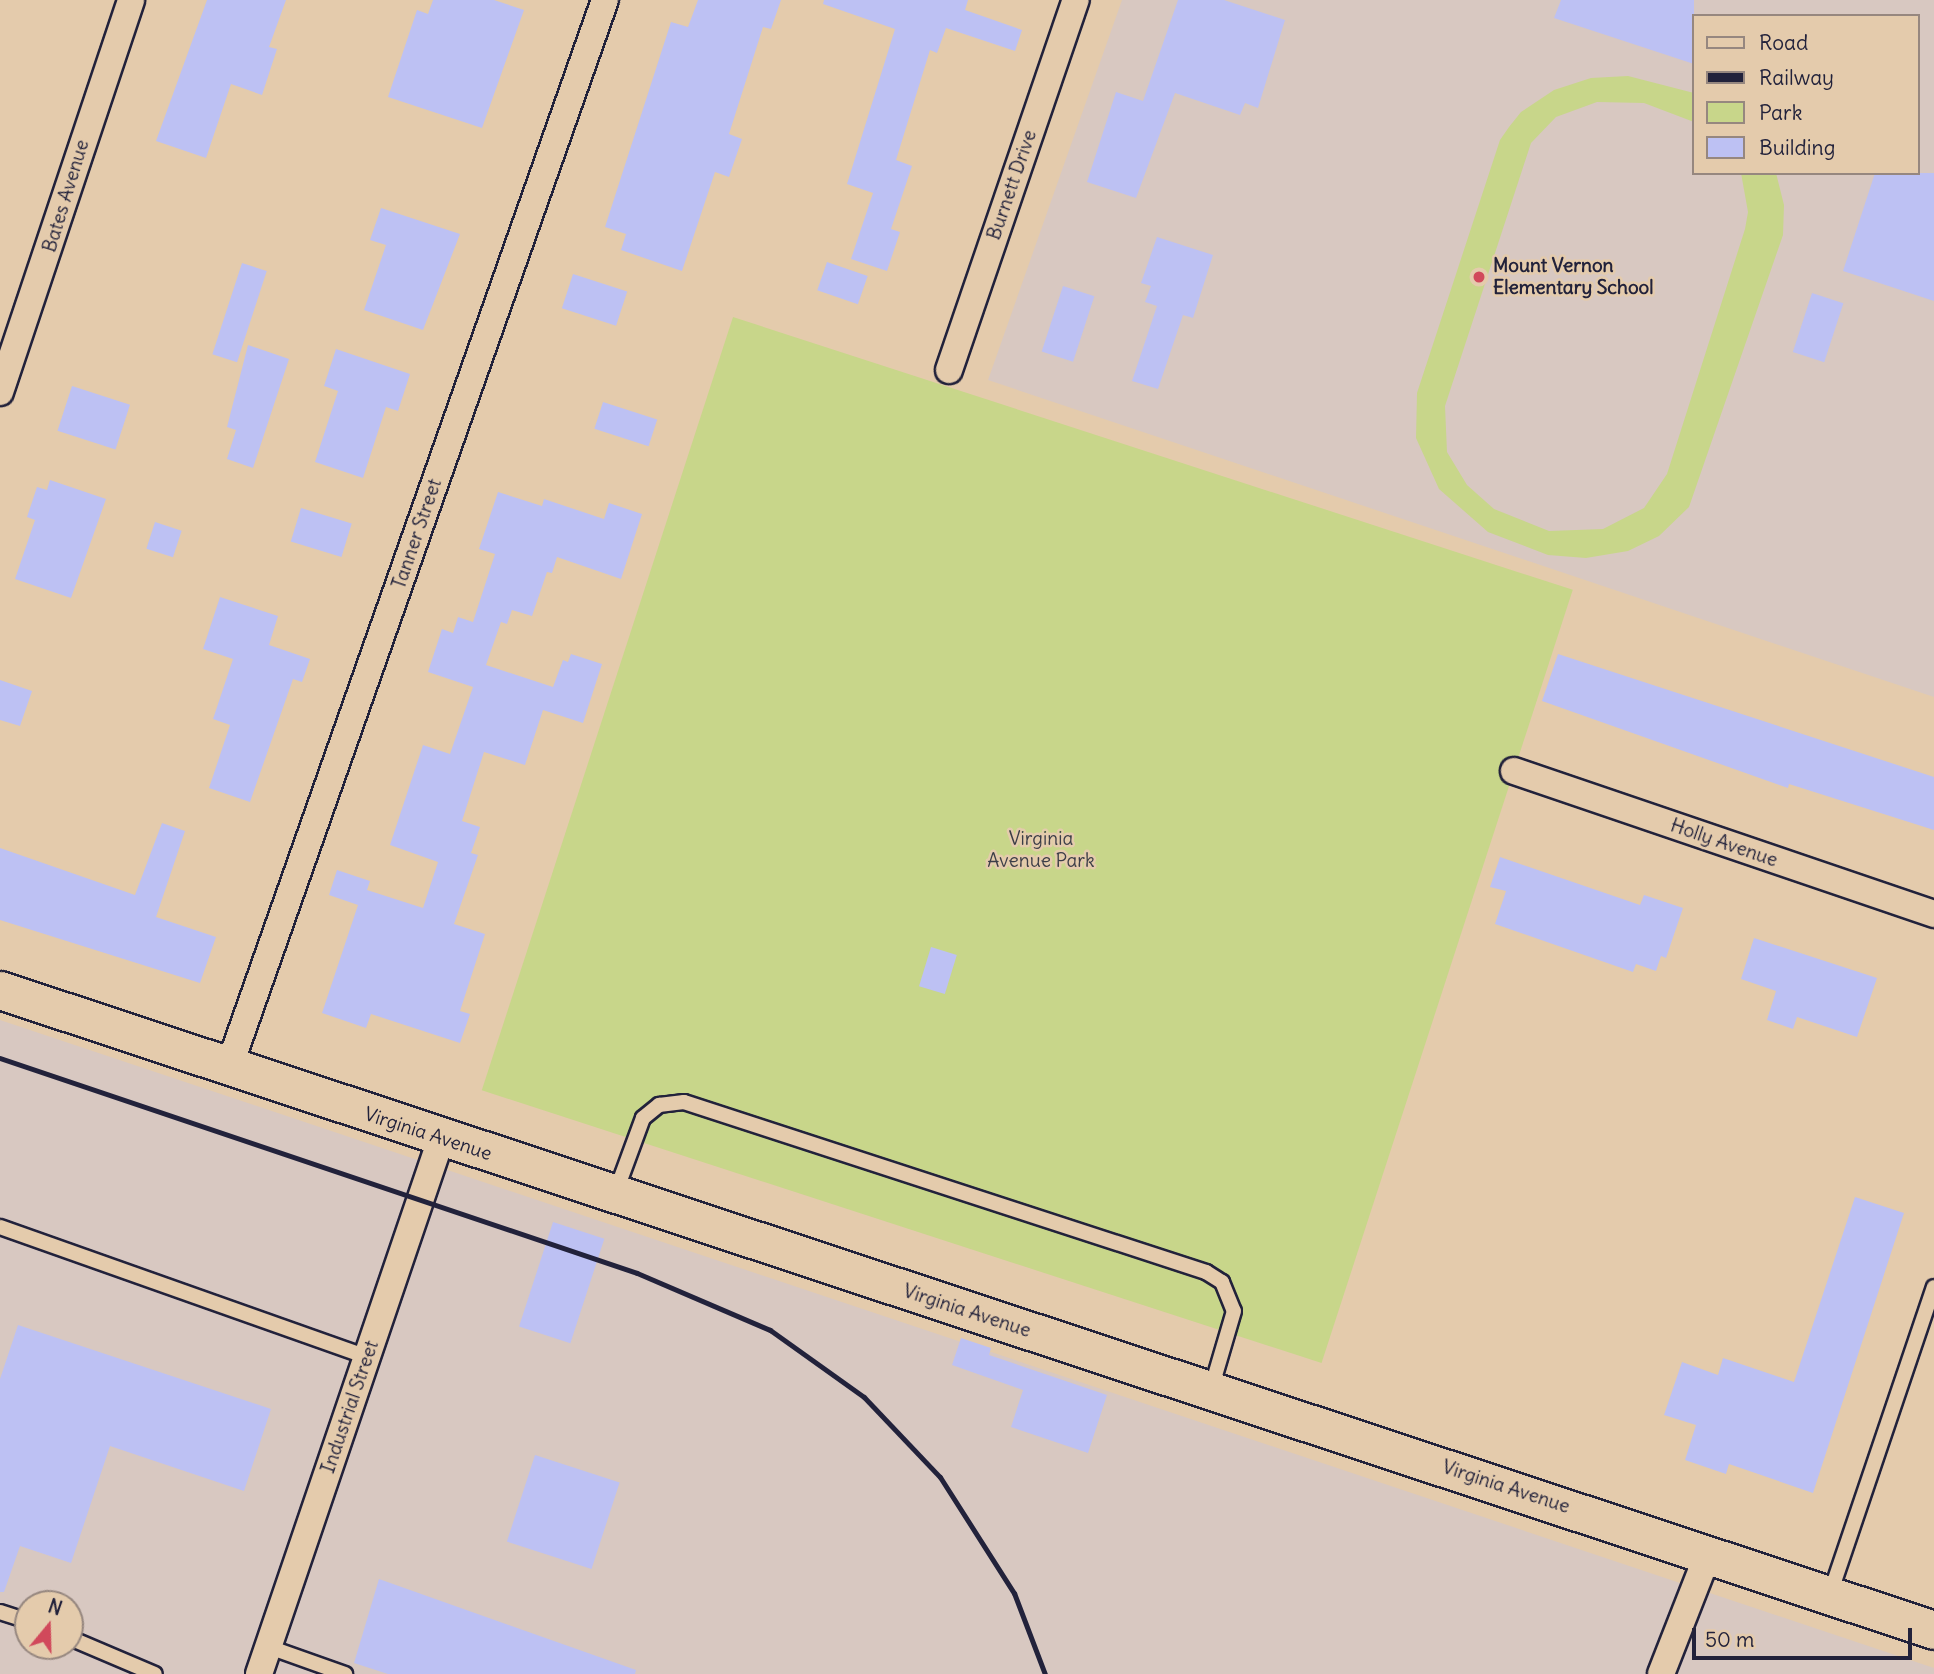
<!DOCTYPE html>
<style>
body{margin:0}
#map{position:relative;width:1934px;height:1674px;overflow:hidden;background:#e4cbac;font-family:Delius,sans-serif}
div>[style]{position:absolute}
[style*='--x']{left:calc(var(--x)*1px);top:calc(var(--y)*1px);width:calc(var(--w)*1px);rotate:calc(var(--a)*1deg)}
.built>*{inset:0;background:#d8c8c1}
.green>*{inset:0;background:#c8d68a;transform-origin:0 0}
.building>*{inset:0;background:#bdc1f3;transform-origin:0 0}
.roads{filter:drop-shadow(2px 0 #22223b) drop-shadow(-2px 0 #22223b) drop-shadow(0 2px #22223b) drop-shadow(0 -2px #22223b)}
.lane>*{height:14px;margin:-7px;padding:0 7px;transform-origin:7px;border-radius:7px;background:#e4cbac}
.street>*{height:26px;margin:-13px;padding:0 13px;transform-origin:13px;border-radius:13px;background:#e4cbac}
.secondary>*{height:37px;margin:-18.5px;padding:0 18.5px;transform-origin:18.5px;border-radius:18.5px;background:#e4cbac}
.rail>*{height:5px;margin:-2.5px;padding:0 2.5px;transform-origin:2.5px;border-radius:2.5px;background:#22223b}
.dots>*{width:19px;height:19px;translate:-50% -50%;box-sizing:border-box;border:4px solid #e4cbac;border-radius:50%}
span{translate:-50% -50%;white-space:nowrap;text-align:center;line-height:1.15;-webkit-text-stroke:5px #e4cbac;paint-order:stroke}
.street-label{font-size:19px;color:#22223b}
.poi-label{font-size:19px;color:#22223b;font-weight:700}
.left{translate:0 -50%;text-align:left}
.park-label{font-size:19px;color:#3b3d47}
.legend{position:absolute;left:1692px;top:14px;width:228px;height:161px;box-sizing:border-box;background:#e4cbac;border:2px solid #96877f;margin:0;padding:9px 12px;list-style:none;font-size:21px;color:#22223b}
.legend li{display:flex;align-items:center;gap:14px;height:35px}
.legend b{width:35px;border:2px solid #96877f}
.north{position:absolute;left:14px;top:1590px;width:70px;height:70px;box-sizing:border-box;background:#e4cbac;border:2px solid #96877f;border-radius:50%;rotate:19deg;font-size:19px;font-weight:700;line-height:28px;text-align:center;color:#22223b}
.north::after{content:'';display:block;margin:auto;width:24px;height:32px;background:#d1495b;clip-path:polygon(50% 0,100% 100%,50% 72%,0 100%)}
.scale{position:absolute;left:1692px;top:1628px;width:220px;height:32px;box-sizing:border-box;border:4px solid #22223b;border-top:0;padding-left:9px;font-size:21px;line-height:24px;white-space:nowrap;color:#22223b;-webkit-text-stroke:5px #e4cbac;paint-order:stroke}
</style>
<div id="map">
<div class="built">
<i style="clip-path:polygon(evenodd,1122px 0,1934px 0,1934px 697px,988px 380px,1122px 0,1694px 16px,1918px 16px,1918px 173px,1694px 173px,1694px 16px)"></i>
<i style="clip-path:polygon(evenodd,0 1020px,1934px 1668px,1934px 1674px,0 1674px,0 1020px,28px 1604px,70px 1604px,70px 1646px,28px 1646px,28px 1604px)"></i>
</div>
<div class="green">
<i style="clip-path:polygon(1628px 76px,1694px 93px,1694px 122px,1644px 103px,1597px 102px,1556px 117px,1531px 143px,1445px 406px,1447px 452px,1467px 485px,1494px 509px,1549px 531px,1603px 529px,1644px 508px,1667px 474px,1745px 229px,1748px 212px,1741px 173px,1776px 173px,1784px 205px,1783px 235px,1689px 507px,1659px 536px,1628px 551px,1586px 558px,1548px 555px,1488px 532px,1439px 489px,1416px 438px,1417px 393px,1500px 140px,1509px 127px,1521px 112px,1554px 90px,1591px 78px)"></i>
<i style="left:733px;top:317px;width:883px;height:813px;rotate:18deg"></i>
</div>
<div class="building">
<i style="clip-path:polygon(207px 0,286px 0,269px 47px,277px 49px,262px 95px,231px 84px,206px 158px,156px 141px)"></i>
<i style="clip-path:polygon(433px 0,494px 0,524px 10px,482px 128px,388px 97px,417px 10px,428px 14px)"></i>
<i style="clip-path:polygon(698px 0,781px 0,771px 29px,763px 27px,729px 134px,742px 139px,729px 177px,715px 172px,682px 271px,621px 250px,626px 234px,605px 227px,671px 22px,688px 27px)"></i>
<i style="clip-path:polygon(824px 0,968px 0,965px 10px,1022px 30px,1015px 51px,946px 28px,937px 53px,930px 50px,896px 160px,912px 166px,891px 229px,900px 232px,887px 271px,851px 259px,873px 193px,847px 184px,895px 29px,823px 4px)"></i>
<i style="clip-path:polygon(1178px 0,1224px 0,1285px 20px,1258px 108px,1245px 103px,1240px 115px,1175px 93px,1136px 198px,1087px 182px,1116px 92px,1143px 101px)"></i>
<i style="clip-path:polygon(1561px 0,1694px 0,1694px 64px,1554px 18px)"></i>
<i style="clip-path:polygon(1875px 173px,1934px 173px,1934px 301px,1843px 271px)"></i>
<i style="clip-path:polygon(381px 208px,460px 234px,423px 330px,364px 310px,386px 245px,370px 240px)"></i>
<i style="clip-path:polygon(1157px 237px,1213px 255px,1193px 318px,1183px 315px,1158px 389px,1132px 381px,1157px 306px,1145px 302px,1151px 286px,1141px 283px)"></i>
<i style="left:827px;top:262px;width:43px;height:30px;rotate:19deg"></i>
<i style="left:242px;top:263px;width:26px;height:96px;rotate:18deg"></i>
<i style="left:573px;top:274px;width:57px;height:36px;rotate:18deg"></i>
<i style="left:1063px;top:286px;width:33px;height:69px;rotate:18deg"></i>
<i style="left:1812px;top:293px;width:33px;height:62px;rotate:18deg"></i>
<i style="clip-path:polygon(248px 345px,289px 359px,253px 468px,227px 459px,236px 430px,227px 427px)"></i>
<i style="clip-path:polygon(336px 349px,410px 374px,398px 411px,386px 407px,363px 478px,315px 462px,338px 391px,324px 386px)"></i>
<i style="left:72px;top:386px;width:61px;height:47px;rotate:18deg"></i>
<i style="left:603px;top:402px;width:57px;height:28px;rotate:18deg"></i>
<i style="clip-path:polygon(50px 480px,106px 499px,71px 598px,15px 579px,35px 520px,27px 517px,37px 487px,47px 490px)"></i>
<i style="clip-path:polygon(498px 492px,542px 506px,544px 499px,604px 519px,609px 503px,642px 514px,621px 579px,557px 557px,552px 573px,547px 572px,532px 616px,512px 610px,507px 624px,501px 622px,486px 665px,553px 687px,563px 660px,568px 662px,571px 654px,602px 664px,583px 723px,543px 710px,525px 765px,484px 752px,462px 821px,480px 827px,471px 853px,478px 855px,454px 924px,485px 934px,460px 1011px,470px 1014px,460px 1043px,371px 1014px,366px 1028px,322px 1013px,358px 905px,329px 895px,337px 870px,370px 881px,367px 890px,423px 908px,438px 862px,390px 845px,423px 745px,450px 754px,473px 687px,428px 672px,442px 629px,453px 633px,458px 617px,473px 622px,495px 554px,479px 549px)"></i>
<i style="left:301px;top:508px;width:53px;height:35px;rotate:17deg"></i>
<i style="left:155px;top:522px;width:28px;height:28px;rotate:18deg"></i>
<i style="clip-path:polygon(220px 597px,278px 616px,269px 645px,310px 659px,302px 682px,293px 679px,250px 802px,209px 788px,230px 725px,213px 719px,233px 659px,203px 649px)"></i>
<i style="clip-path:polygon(1558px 654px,1934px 777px,1934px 830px,1789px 784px,1788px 788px,1542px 701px)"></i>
<i style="clip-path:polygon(0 680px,32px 691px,20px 726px,0 720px)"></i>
<i style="clip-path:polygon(162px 823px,185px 831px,156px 917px,216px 937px,200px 983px,0 920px,0 848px,135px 895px)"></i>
<i style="clip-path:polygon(1500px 857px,1640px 905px,1644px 895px,1683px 908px,1666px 958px,1661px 956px,1656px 971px,1636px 964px,1633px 972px,1495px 924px,1506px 891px,1490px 887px)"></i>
<i style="clip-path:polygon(1754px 938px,1877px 978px,1857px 1037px,1797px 1017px,1793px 1029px,1767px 1020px,1776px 991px,1741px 979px)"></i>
<i style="left:931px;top:947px;width:27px;height:41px;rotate:17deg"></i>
<i style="clip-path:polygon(1855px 1197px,1904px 1213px,1813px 1493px,1729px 1464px,1726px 1474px,1685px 1460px,1696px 1425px,1664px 1415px,1682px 1362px,1718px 1375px,1723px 1358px,1794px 1382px)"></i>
<i style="left:553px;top:1222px;width:54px;height:110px;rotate:18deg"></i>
<i style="clip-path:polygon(18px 1325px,271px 1409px,244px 1491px,110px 1446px,71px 1563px,20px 1546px,4px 1592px,0 1592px,0 1379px)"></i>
<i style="clip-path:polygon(961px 1338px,991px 1348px,989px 1355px,1107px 1395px,1088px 1453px,1011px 1427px,1023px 1390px,952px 1365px)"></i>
<i style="left:535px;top:1455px;width:89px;height:91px;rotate:18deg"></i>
<i style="clip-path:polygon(379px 1579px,636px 1670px,635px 1674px,388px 1674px,354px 1663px)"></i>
</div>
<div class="roads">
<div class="lane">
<i style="--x:615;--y:1194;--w:81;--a:-69.8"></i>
<i style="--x:643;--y:1118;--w:21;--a:-39"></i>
<i style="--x:659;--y:1105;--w:25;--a:-7"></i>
<i style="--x:684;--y:1102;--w:549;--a:18.04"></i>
<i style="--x:1206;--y:1272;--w:19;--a:32"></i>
<i style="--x:1222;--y:1282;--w:31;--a:68"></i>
<i style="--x:1234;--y:1311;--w:81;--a:106.4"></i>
<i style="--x:0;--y:1227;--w:389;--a:19.5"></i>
<i style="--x:1830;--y:1594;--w:324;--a:-71.3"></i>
<i style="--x:0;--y:1612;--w:29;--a:18"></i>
<i style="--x:70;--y:1638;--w:92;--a:23"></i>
<i style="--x:269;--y:1647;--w:81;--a:19.6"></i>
</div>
<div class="street">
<i style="--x:949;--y:370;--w:391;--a:-71.1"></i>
<i style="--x:0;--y:392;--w:413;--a:-71.5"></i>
<i style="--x:1514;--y:771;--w:444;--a:18.8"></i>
<i style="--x:229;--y:1067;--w:1131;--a:-70.59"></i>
<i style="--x:259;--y:1674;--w:565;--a:-71.21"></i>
<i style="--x:1661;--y:1674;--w:129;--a:-68.6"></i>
</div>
<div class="secondary">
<i style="--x:0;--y:990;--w:2037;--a:18.31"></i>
</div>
</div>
<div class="rail">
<i style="--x:0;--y:1058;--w:672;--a:18.65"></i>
<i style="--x:637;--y:1273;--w:145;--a:23.2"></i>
<i style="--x:770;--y:1330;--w:115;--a:35.5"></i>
<i style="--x:864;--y:1397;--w:110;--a:46.5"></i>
<i style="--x:940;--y:1477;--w:138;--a:57.5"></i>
<i style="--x:1014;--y:1593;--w:87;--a:69.1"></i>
</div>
<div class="dots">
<i style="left:1479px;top:277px;background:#d1495b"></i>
</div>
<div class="street-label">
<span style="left:1012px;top:185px;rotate:-71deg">Burnett Drive</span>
<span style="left:66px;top:196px;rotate:-73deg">Bates Avenue</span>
<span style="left:417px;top:534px;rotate:-71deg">Tanner Street</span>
<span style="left:1724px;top:843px;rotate:19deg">Holly Avenue</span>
<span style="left:428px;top:1134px;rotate:18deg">Virginia Avenue</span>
<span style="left:967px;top:1311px;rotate:18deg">Virginia Avenue</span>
<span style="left:350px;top:1407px;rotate:-71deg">Industrial Street</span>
<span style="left:1506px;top:1487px;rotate:18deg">Virginia Avenue</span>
</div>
<div class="poi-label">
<span class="left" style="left:1493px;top:277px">Mount Vernon<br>Elementary School</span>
</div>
<div class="park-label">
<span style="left:1041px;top:850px">Virginia<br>Avenue Park</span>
</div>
<ul class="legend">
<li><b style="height:9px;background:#e4cbac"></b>Road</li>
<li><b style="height:9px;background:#22223b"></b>Railway</li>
<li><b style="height:19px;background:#c8d68a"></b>Park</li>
<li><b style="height:19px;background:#bdc1f3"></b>Building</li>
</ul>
<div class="north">N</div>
<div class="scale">50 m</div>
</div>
